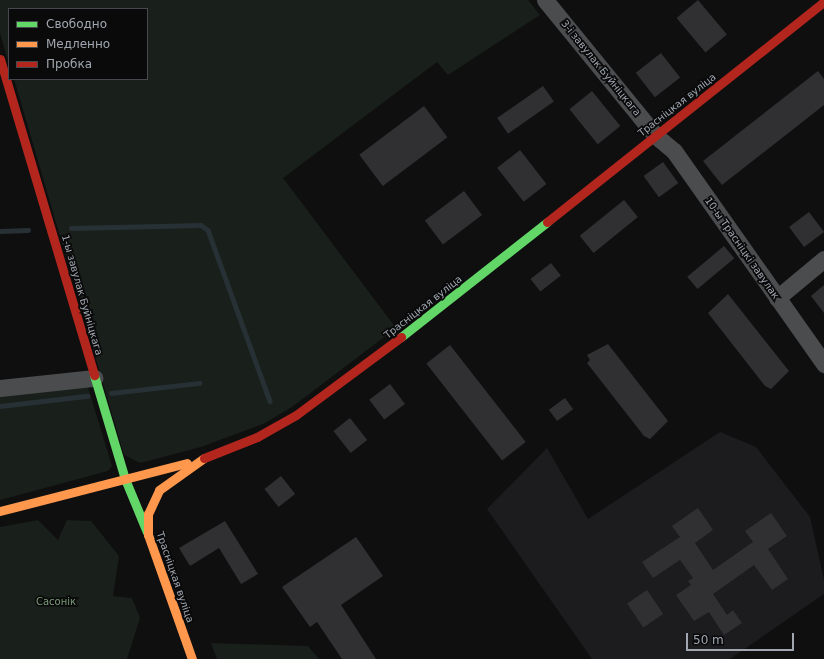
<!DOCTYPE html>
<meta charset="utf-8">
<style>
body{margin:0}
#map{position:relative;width:824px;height:659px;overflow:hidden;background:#0f0f10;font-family:"DejaVu Sans",sans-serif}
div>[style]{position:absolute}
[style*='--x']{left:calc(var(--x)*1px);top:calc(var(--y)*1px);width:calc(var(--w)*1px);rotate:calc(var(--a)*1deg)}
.built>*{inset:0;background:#1c1c1e}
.green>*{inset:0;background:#191f1a}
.stream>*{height:4.5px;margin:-2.25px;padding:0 2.25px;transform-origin:2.25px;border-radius:2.25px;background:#273034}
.building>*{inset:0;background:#303032;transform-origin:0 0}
.street>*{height:17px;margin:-8.5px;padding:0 8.5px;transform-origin:8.5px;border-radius:8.5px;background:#4a4c4e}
.fast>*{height:9px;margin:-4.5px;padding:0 4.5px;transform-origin:4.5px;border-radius:4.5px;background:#63d668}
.slow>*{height:9px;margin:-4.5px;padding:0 4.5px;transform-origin:4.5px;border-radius:4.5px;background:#ff974d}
.jam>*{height:9px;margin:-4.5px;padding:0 4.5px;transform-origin:4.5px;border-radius:4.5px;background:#b3261e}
span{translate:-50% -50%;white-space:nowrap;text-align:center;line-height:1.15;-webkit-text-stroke:3.5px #0a0a0b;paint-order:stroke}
.street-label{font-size:10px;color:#a0a7b0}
.park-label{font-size:10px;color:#7a9b78}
.legend{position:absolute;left:8px;top:8px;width:140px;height:72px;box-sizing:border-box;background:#0a0a0b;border:1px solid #46494d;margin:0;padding:5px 7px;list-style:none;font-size:12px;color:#a0a7b0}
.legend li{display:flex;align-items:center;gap:8px;height:20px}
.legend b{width:20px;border:1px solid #46494d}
.scale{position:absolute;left:686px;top:633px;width:108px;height:18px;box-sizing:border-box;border:2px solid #a0a7b0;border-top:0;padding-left:5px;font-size:12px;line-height:14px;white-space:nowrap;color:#a0a7b0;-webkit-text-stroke:3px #0a0a0b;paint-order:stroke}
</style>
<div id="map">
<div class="built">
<i style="clip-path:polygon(720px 432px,756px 447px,810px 517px,824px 580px,824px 594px,730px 659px,592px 659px,487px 509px,547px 448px,588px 519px)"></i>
</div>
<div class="green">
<i style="clip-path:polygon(0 0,528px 0,540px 15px,448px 75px,437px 62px,283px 178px,396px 328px,292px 407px,265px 423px,201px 447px,140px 463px,124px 455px,14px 79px,147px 79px,147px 9px,9px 9px,9px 64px,0 33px)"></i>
<i style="clip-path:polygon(87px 384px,112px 466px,108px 471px,0 500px,0 393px)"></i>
<i style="clip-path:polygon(38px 520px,58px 540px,67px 520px,91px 521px,119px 556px,113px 596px,132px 598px,140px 618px,127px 659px,0 659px,0 527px)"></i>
<i style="clip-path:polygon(211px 643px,308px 646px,319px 659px,217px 659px)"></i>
</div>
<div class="stream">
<i style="--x:71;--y:228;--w:130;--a:-1.3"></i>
<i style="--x:201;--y:225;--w:9;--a:36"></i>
<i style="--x:208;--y:230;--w:182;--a:70.1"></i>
<i style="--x:0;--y:231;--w:28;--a:-2"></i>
<i style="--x:111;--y:393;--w:89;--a:-6.5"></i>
<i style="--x:0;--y:406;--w:88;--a:-6.6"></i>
</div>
<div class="building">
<i style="left:698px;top:0;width:45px;height:28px;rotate:50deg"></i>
<i style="left:661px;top:53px;width:31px;height:32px;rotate:52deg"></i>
<i style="clip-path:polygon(818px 71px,824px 79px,824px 105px,722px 185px,703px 161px)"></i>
<i style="left:543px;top:86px;width:19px;height:56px;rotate:55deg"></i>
<i style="left:592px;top:91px;width:45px;height:29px;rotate:51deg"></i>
<i style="left:424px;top:106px;width:39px;height:81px;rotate:53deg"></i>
<i style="left:520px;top:150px;width:43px;height:29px;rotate:52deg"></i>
<i style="left:663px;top:162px;width:26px;height:24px;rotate:54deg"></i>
<i style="left:464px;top:191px;width:30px;height:49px;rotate:53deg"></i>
<i style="left:624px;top:200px;width:22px;height:57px;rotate:51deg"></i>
<i style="left:809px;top:212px;width:25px;height:25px;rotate:53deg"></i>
<i style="left:724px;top:246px;width:16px;height:48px;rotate:50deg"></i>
<i style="left:551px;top:263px;width:16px;height:26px;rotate:52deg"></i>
<i style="clip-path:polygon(824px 285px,824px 313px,811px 296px)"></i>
<i style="clip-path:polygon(728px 294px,789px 371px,771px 389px,765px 386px,708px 313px)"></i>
<i style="clip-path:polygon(608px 344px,668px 421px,650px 439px,644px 436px,587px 363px,590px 360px,587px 355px)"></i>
<i style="left:450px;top:345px;width:123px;height:30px;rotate:52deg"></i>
<i style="left:390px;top:384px;width:25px;height:26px;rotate:53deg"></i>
<i style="left:565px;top:398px;width:14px;height:20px;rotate:54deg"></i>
<i style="left:350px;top:418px;width:28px;height:21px;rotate:52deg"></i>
<i style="left:281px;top:476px;width:23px;height:21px;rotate:52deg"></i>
<i style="clip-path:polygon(698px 508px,713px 530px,695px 543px,713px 570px,753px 542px,745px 531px,771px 513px,787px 536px,768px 549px,788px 579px,772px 590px,754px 565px,713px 594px,727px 615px,733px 610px,742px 623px,724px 635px,709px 612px,694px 621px,676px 595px,691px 585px,688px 581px,693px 578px,680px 560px,653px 578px,642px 562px,680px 537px,672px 526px)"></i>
<i style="clip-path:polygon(225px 521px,258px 574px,241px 584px,219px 548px,190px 566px,179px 548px)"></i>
<i style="clip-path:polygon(356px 537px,383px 576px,341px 605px,376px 659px,342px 659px,317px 622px,310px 627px,282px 587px)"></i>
<i style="left:647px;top:590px;width:29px;height:24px;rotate:56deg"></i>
</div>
<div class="street">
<i style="--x:545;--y:0;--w:176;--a:50.8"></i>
<i style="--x:656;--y:136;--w:23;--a:40"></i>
<i style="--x:674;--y:151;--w:261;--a:54.8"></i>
<i style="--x:777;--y:298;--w:61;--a:-39.7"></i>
<i style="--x:0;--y:388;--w:95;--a:-6.1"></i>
</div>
<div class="fast">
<i style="--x:401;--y:337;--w:186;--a:-38.2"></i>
<i style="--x:94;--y:375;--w:109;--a:73.4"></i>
<i style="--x:125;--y:479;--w:57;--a:67.5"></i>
</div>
<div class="slow">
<i style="--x:0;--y:511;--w:193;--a:-14.4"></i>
<i style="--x:192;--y:659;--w:132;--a:-109.5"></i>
<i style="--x:148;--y:535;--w:21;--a:-90"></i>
<i style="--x:148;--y:514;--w:26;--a:-65"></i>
<i style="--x:159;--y:490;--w:55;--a:-35.4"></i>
</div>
<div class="jam">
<i style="--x:0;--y:59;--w:330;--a:73.4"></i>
<i style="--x:547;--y:222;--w:354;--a:-38.5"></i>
<i style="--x:204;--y:458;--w:57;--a:-21.6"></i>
<i style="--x:257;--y:437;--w:45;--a:-29.4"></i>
<i style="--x:296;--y:415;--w:131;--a:-36.6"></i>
</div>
<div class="street-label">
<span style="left:601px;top:68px;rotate:51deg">3-і завулак Буйніцкага</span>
<span style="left:677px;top:105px;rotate:-38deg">Трасніцкая вуліца</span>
<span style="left:742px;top:248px;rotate:55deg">10-ы Трасніцкі завулак</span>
<span style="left:82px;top:295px;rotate:74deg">1-ы завулак Буйніцкага</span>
<span style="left:423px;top:307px;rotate:-38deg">Трасніцкая вуліца</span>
<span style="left:175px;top:577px;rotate:71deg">Трасніцкая вуліца</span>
</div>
<div class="park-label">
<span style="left:56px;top:602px">Сасонік</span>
</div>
<ul class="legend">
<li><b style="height:5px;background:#63d668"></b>Свободно</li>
<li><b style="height:5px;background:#ff974d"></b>Медленно</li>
<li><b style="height:5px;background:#b3261e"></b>Пробка</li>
</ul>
<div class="scale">50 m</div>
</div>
